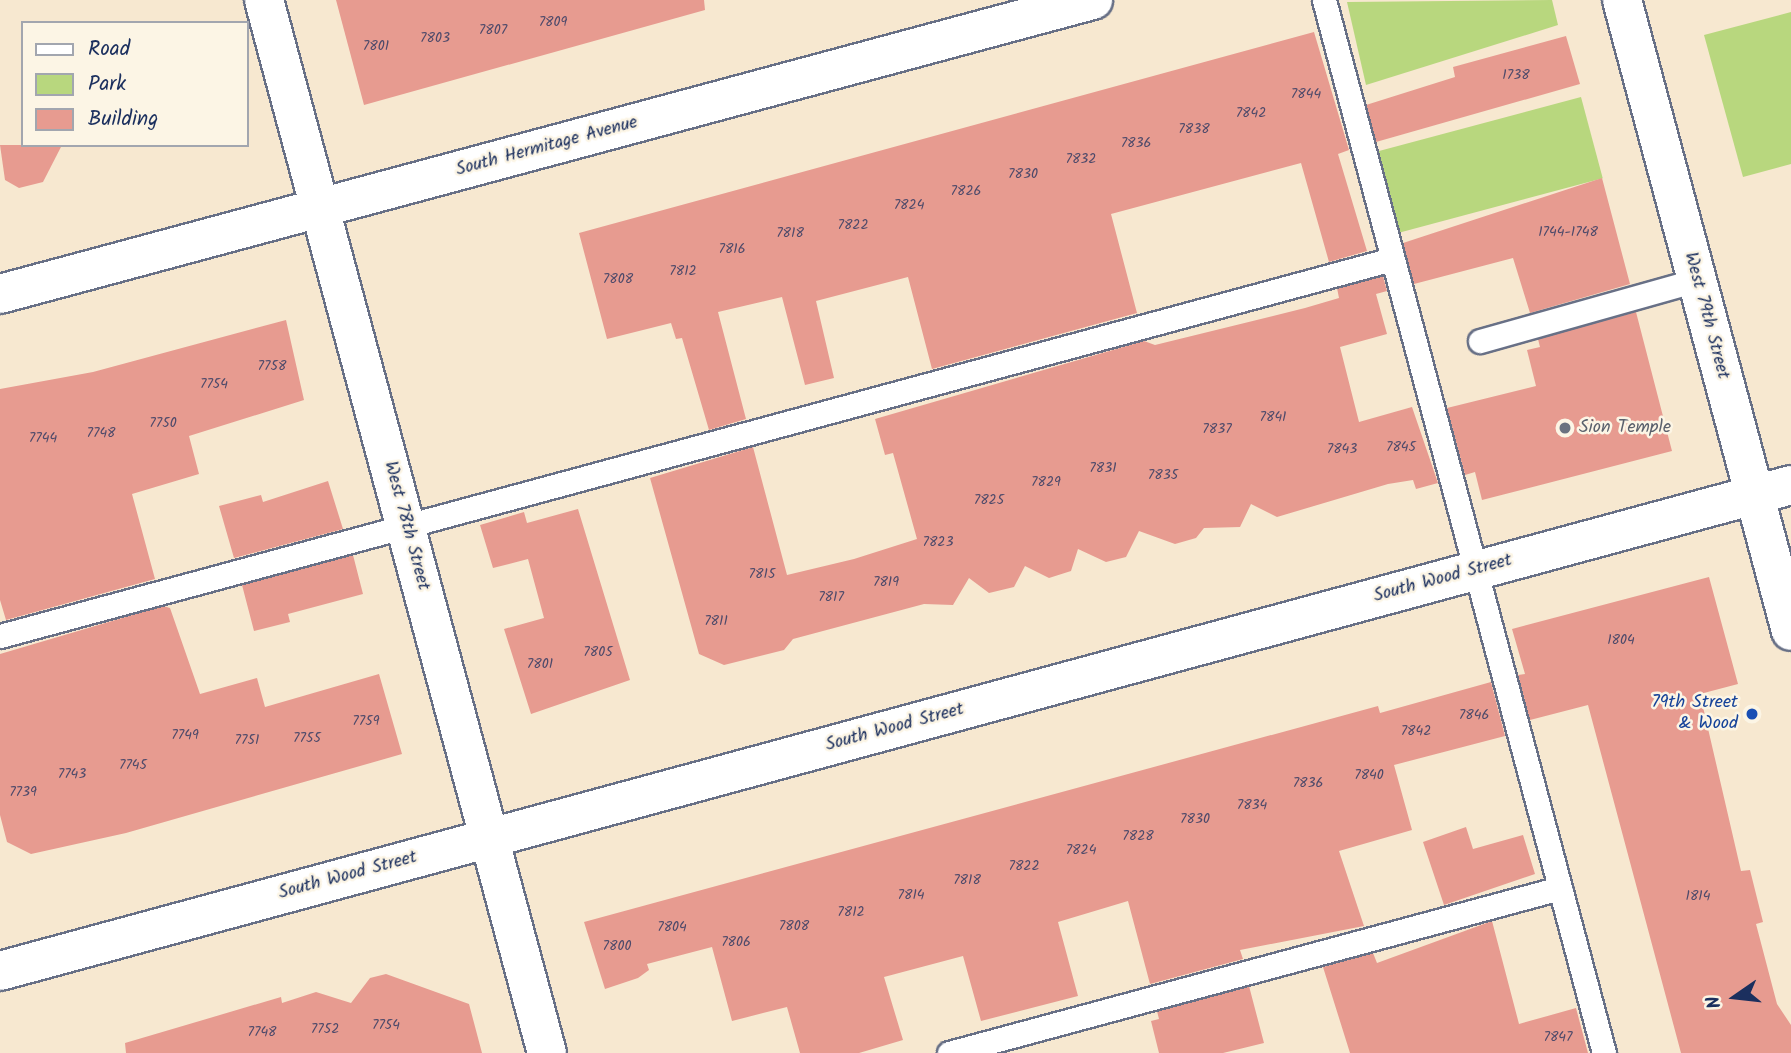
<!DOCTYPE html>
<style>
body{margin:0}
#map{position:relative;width:1791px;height:1053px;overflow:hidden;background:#f7e8d0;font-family:Kalam,sans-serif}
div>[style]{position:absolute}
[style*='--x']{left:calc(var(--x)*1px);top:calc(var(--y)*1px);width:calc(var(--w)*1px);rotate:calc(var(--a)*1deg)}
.green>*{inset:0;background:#b8d77e;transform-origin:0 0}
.building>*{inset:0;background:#e79b90}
.roads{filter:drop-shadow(2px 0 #687086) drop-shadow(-2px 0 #687086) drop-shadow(0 2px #687086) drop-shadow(0 -2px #687086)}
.lane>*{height:23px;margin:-11.5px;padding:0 11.5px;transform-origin:11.5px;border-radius:11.5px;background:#fff}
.street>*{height:38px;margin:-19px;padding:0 19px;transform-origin:19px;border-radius:19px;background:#fff}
.secondary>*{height:38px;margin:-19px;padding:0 19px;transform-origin:19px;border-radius:19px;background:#fff}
.dots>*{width:19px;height:19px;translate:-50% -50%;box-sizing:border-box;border:4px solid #fcf5e5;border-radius:50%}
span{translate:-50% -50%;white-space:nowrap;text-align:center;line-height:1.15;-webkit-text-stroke:5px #fcf5e5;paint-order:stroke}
.number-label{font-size:14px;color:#4e4a6a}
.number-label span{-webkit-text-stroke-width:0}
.street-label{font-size:18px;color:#1b2f5e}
.worship-label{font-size:18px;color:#5b616d}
.left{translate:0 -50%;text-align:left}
.transit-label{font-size:18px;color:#164399}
.right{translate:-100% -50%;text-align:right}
.legend{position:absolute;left:21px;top:21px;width:228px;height:126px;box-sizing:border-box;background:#fcf5e5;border:2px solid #a2a6af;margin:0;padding:9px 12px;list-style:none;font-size:21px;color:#1b2f5e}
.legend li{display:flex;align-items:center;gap:14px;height:35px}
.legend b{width:35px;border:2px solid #a2a6af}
.north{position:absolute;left:1700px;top:962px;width:70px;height:70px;-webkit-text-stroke:5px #fcf5e5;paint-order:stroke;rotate:256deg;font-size:19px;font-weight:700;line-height:28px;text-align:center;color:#1b2f5e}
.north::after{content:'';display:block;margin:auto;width:24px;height:32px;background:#1b2f5e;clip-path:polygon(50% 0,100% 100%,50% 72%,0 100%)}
</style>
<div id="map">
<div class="green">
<i style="clip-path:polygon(1552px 0,1558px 25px,1366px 85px,1347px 2px)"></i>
<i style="clip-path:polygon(1791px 12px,1791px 164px,1743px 177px,1704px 35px)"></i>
<i style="left:1581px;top:97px;width:84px;height:210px;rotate:75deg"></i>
</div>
<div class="building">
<i style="clip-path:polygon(336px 0,704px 0,705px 10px,364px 105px)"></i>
<i style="clip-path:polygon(1314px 32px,1349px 150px,1338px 154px,1367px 251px,1329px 262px,1301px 163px,1111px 214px,1137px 313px,932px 369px,908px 277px,816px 301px,834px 378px,805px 385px,782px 297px,718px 312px,746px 419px,709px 430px,682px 338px,676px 339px,671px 323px,607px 339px,579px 233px)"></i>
<i style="clip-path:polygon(1566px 36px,1580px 84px,1376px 142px,1366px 105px,1455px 77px,1453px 67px)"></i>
<i style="clip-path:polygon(0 145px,62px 145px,43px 182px,19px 188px,5px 180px)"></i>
<i style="clip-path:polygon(1602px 178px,1630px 284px,1530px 313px,1513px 258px,1414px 284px,1403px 243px)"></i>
<i style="clip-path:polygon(1383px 276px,1387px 291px,1376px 294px,1387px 334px,1340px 347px,1359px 422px,1412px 407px,1438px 483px,1416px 489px,1413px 480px,1388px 484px,1277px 517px,1251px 504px,1240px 527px,1204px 528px,1196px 538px,1175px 544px,1139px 531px,1126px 557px,1106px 562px,1078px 549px,1071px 571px,1049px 578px,1025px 566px,1014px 587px,989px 593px,969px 578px,953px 605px,924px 604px,793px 639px,784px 650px,724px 665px,699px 654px,650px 478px,753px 447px,787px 575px,854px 559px,917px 539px,893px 453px,885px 455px,875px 419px,1144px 341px,1155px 345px,1305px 308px,1339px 298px,1337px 288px)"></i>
<i style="clip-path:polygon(1636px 312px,1672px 451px,1482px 500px,1475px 472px,1465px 475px,1447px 408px,1536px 386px,1527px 350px,1540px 347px,1538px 339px)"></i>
<i style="clip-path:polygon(286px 320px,304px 400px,189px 436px,199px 474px,132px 494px,155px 579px,6px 620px,0 600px,0 389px,93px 372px)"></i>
<i style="clip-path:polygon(328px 481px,343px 529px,234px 558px,219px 506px,261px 495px,263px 502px)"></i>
<i style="clip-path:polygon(578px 509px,630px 680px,531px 714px,504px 629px,544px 618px,528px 559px,493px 568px,480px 525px,524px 512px,527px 523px)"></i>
<i style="clip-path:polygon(353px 555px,363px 594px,288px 614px,290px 622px,254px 631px,242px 585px)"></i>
<i style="clip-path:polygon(1709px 577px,1738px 684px,1700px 694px,1741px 871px,1750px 870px,1763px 922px,1756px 924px,1777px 1004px,1791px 1025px,1791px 1053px,1681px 1053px,1588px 705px,1530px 720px,1518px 675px,1525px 674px,1512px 629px)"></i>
<i style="clip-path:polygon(163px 606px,170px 608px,200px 694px,257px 678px,265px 707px,379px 674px,402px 754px,126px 833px,31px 854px,7px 842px,0 815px,0 654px)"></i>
<i style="clip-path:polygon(1491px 682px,1505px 736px,1394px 765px,1412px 830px,1339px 851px,1364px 926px,1240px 950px,1243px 959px,1150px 984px,1128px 901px,1058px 922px,1078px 996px,981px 1021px,963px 956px,884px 977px,903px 1040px,859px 1053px,800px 1053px,787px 1007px,732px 1021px,712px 947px,647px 964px,649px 970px,638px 978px,605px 989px,584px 922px,1378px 706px,1380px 713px)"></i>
<i style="clip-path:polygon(1466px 827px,1473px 849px,1523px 835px,1535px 874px,1444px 905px,1423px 842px)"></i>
<i style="clip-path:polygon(1492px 921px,1519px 1024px,1576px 1008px,1588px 1053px,1350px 1053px,1323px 967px,1373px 953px,1377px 963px)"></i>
<i style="clip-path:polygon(386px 974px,469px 1004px,482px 1053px,126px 1053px,125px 1043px,281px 997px,282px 1003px,316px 992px,351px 1003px,370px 978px)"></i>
<i style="clip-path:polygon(1249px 986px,1264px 1043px,1223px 1053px,1159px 1053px,1151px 1021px,1159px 1019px,1157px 1011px)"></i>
</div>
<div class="roads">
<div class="lane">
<i style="--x:1324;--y:0;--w:1090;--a:75.11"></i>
<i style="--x:1480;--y:341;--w:225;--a:-15.7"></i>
<i style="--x:0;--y:636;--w:1442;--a:-15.15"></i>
<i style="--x:949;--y:1053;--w:633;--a:-15.11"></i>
</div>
<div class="street">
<i style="--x:264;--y:0;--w:1090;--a:74.96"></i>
<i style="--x:0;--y:294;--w:1132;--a:-15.06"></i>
<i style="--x:0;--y:971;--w:1856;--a:-15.18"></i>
</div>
<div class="secondary">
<i style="--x:1622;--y:0;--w:653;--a:75.01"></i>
</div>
</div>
<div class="dots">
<i style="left:1565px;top:428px;background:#6b7280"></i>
<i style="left:1752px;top:714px;background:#1a4fb4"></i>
</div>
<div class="number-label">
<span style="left:553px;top:22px">7809</span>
<span style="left:493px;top:30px">7807</span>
<span style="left:435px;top:38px">7803</span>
<span style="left:376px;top:46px">7801</span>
<span style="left:1516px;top:75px">1738</span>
<span style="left:1306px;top:94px">7844</span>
<span style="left:1251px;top:113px">7842</span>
<span style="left:1194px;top:129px">7838</span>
<span style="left:1136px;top:143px">7836</span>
<span style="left:1081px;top:159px">7832</span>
<span style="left:1023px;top:174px">7830</span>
<span style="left:966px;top:191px">7826</span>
<span style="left:909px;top:205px">7824</span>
<span style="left:853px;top:225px">7822</span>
<span style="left:1568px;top:232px">1744-1748</span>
<span style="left:790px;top:233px">7818</span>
<span style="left:732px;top:249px">7816</span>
<span style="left:683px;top:271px">7812</span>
<span style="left:618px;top:279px">7808</span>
<span style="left:272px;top:366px">7758</span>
<span style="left:214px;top:384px">7754</span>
<span style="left:1273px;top:417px">7841</span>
<span style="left:163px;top:423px">7750</span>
<span style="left:1217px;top:429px">7837</span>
<span style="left:101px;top:433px">7748</span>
<span style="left:43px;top:438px">7744</span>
<span style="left:1401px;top:447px">7845</span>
<span style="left:1342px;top:449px">7843</span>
<span style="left:1103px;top:468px">7831</span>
<span style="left:1163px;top:475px">7835</span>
<span style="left:1046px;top:482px">7829</span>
<span style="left:989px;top:500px">7825</span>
<span style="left:938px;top:542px">7823</span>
<span style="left:762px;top:574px">7815</span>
<span style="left:886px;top:582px">7819</span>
<span style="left:831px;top:597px">7817</span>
<span style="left:716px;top:621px">7811</span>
<span style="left:1621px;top:640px">1804</span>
<span style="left:598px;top:652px">7805</span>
<span style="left:540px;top:664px">7801</span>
<span style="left:1474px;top:715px">7846</span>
<span style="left:366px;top:721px">7759</span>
<span style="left:1416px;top:731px">7842</span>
<span style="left:185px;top:735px">7749</span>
<span style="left:307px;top:738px">7755</span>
<span style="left:247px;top:740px">7751</span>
<span style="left:133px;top:765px">7745</span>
<span style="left:72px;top:774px">7743</span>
<span style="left:1369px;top:775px">7840</span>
<span style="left:1308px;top:783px">7836</span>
<span style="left:23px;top:792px">7739</span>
<span style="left:1252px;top:805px">7834</span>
<span style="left:1195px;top:819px">7830</span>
<span style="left:1138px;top:836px">7828</span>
<span style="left:1081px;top:850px">7824</span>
<span style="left:1024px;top:866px">7822</span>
<span style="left:967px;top:880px">7818</span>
<span style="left:911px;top:895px">7814</span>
<span style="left:1698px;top:896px">1814</span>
<span style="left:851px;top:912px">7812</span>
<span style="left:794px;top:926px">7808</span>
<span style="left:672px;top:927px">7804</span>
<span style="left:736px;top:942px">7806</span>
<span style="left:617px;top:946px">7800</span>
<span style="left:386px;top:1025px">7754</span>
<span style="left:325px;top:1029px">7752</span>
<span style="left:262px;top:1032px">7748</span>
<span style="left:1558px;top:1037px">7847</span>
</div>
<div class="street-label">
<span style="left:547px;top:147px;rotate:-15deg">South Hermitage Avenue</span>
<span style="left:1706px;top:316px;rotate:75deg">West 79th Street</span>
<span style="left:406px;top:526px;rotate:75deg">West 78th Street</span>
<span style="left:1443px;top:579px;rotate:-15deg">South Wood Street</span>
<span style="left:895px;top:728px;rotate:-15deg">South Wood Street</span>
<span style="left:348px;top:876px;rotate:-15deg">South Wood Street</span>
</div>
<div class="worship-label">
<span class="left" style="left:1579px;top:428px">Sion Temple</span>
</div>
<div class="transit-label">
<span class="right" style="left:1738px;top:714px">79th Street<br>&amp; Wood</span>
</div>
<ul class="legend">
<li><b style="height:9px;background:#fff"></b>Road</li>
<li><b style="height:19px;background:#b8d77e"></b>Park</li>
<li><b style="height:19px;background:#e79b90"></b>Building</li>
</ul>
<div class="north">N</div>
</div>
